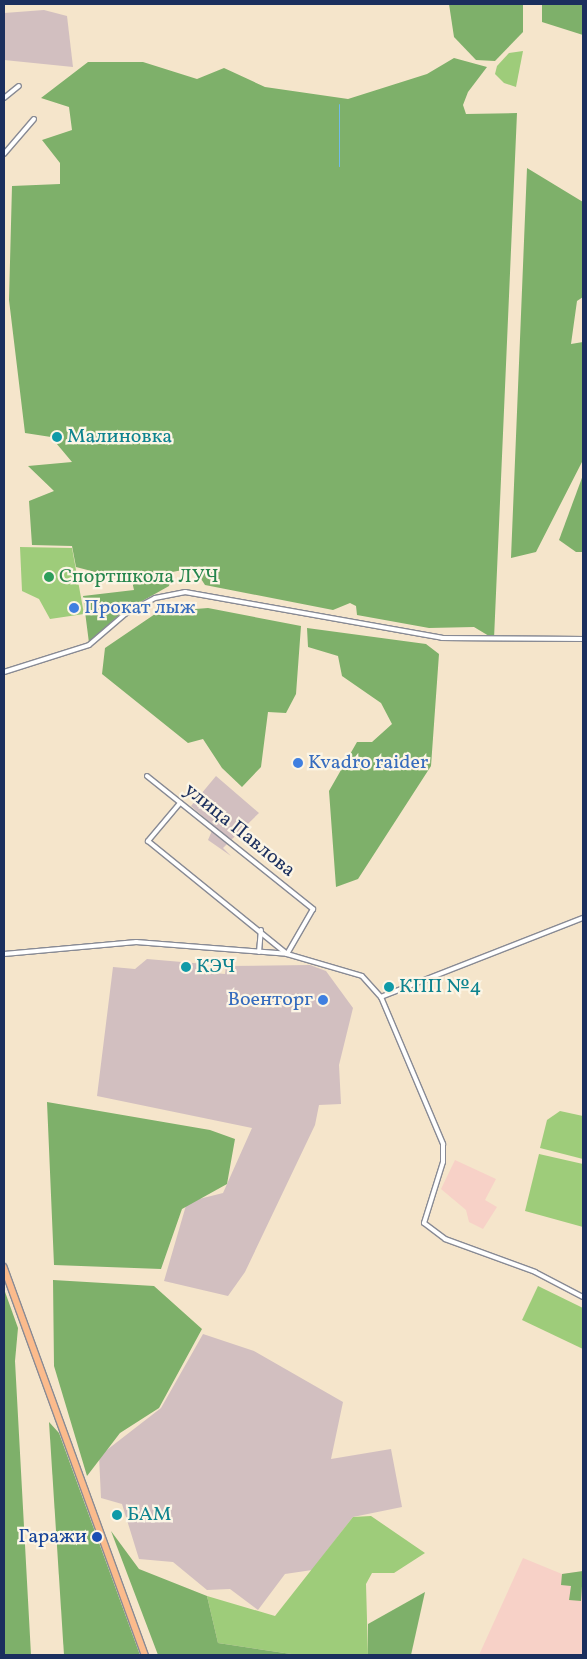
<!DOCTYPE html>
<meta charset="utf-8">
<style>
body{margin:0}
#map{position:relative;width:587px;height:1659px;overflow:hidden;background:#f5e5cb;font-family:Vollkorn,serif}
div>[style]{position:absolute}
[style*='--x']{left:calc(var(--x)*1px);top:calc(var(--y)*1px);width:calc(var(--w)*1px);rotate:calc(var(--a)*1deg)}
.built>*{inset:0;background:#f7d1c7}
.industrial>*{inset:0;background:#d2bfc0}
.green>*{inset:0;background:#9ecc7a}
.forest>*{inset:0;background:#7eb06a}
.stream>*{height:1px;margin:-0.5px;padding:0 0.5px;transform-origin:0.5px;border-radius:0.5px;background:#71bbea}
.roads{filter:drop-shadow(1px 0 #888a94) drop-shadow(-1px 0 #888a94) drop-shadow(0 1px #888a94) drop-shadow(0 -1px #888a94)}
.street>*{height:4px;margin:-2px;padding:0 2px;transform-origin:2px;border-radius:2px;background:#fff}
.primary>*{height:5.5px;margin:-2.75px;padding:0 2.75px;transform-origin:2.75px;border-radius:2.75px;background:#fbbb8c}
.dots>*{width:14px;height:14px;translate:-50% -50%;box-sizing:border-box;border:2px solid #fcf5e5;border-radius:50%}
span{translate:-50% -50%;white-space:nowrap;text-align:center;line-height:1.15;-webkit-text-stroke:4.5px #fcf5e5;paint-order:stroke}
.culture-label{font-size:20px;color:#0d838f}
.left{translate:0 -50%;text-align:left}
.leisure-label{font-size:20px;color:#27864d}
.shop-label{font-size:20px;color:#366cbe}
.right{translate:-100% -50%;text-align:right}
.street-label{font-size:20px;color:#1b2f5e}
.transit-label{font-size:20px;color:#164399}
.frame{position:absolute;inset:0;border:5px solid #1b2f5e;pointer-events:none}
</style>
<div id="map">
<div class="built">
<i style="clip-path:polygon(455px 1160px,496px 1179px,485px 1200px,497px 1207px,483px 1229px,469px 1222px,466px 1210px,441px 1189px)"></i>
<i style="clip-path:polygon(523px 1558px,562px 1574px,583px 1571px,583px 1655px,479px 1655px)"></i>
</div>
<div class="industrial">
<i style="clip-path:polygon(44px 10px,67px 16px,73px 67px,4px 60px,4px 13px)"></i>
<i style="clip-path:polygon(216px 776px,259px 813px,223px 848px,231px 856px,208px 840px,214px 826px,191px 806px)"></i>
<i style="clip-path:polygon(147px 959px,205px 964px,204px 972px,225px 974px,226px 966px,310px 965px,326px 971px,353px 1008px,339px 1065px,341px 1104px,319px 1105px,315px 1125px,245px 1272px,228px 1296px,164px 1281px,187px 1202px,223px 1193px,252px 1128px,97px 1096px,113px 967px,135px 969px)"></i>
<i style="clip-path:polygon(203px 1334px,254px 1351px,343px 1402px,331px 1459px,391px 1449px,402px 1507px,353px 1517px,312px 1570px,285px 1574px,258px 1610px,230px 1589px,207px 1590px,173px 1562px,139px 1559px,122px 1504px,101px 1498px,99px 1456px,161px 1408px)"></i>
</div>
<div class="green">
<i style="clip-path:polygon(523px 51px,516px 87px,504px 83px,495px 74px,497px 66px,509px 53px)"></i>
<i style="clip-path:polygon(20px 547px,72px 548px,84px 614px,50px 619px,39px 599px,22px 591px)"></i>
<i style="clip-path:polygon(560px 1111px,583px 1116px,583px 1159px,540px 1148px,547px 1120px)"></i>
<i style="clip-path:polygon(539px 1154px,583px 1164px,583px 1227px,525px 1211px)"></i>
<i style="clip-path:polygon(538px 1286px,583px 1308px,583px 1349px,522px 1320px)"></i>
<i style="clip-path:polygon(371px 1516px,425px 1553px,394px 1573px,372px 1573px,366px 1584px,368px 1655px,298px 1655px,218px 1643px,207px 1596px,275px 1616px,353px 1517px)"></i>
</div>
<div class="forest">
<i style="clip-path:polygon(449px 4px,523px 4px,523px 32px,495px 61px,476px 60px,454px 37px)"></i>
<i style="clip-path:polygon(542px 4px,583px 4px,583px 35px,542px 22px)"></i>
<i style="clip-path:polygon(454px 58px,487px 67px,468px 92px,463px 105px,466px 114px,517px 113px,494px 639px,474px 627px,429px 628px,357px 615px,356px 606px,350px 603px,333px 610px,205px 585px,194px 568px,172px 572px,169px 586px,121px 613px,89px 643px,83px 596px,134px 590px,130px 572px,99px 573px,76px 567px,72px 546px,32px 545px,29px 501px,54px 491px,28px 466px,72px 462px,51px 437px,25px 433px,9px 300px,12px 186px,60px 184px,60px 163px,42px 140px,72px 130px,69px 107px,41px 98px,88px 62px,143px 62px,197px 79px,224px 68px,265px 87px,348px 99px,427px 74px)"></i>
<i style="clip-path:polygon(527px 168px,583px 202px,583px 297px,577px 301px,571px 344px,583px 342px,583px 460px,536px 552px,511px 558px)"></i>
<i style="clip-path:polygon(583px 475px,583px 552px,576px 552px,559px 540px)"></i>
<i style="clip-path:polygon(208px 608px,301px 626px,296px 694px,286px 713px,268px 712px,261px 767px,242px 787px,222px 768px,203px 739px,188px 743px,102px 674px,105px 648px,158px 612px)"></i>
<i style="clip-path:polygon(307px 628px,426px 644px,439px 654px,431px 766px,358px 879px,336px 887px,329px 791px,357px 742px,372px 742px,392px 724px,381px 703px,342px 676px,338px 656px,308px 647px)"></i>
<i style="clip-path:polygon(47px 1102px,210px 1130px,235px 1139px,227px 1184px,182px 1209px,161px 1269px,54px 1265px)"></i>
<i style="clip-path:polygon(53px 1280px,154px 1286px,202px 1329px,159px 1408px,120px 1433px,87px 1476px,54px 1366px)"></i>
<i style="clip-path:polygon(4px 1289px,18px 1328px,15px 1361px,31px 1655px,4px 1655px)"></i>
<i style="clip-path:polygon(49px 1422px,59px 1433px,140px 1655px,64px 1655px)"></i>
<i style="clip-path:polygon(111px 1531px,139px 1569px,207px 1596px,218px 1643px,298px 1655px,158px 1655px)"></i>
<i style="clip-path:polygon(583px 1571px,581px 1601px,569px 1600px,571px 1586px,561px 1585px,562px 1574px)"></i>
<i style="clip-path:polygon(425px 1592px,411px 1655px,368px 1655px,368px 1624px)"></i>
</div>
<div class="stream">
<i style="--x:339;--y:104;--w:62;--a:90"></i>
</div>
<div class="roads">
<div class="street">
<i style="--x:4;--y:98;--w:19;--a:-39"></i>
<i style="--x:4;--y:154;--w:46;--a:-49.4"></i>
<i style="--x:4;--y:672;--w:89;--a:-17.6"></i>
<i style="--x:89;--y:645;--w:48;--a:-40.7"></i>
<i style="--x:125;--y:614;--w:34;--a:-28"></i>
<i style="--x:155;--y:598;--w:31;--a:-11"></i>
<i style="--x:185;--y:592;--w:261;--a:10.1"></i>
<i style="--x:442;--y:638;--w:141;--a:0.4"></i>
<i style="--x:147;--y:776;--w:213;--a:38.7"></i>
<i style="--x:313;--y:909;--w:52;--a:120"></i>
<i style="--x:180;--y:803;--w:50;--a:130.1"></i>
<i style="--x:148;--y:841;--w:179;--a:39.1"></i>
<i style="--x:259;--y:952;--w:22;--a:-85"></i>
<i style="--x:4;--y:954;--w:133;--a:-5.2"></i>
<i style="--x:136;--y:942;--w:151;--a:4.5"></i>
<i style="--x:287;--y:954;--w:78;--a:16.3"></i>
<i style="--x:362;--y:976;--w:28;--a:48"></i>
<i style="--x:381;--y:997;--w:160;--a:67.1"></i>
<i style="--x:443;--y:1144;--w:18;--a:90"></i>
<i style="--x:443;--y:1162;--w:64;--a:107.3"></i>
<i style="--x:424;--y:1223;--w:26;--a:37"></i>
<i style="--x:445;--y:1239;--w:96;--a:20.1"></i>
<i style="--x:535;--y:1272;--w:54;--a:27.5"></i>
<i style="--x:381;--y:997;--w:217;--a:-21.4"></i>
</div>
<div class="primary">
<i style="--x:4;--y:1267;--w:413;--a:70"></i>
</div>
</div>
<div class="dots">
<i style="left:57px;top:437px;background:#0f9aa8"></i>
<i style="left:49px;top:577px;background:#2e9e5b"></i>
<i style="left:74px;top:608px;background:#3f7fe0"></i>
<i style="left:298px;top:763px;background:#3f7fe0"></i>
<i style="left:186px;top:967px;background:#0f9aa8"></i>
<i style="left:389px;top:987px;background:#0f9aa8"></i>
<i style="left:323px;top:1000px;background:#3f7fe0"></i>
<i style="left:117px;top:1515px;background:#0f9aa8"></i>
<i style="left:97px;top:1537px;background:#1a4fb4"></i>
</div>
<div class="culture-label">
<span class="left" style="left:67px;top:437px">Малиновка</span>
<span class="left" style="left:196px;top:967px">КЭЧ</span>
<span class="left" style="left:399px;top:987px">КПП №4</span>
<span class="left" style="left:127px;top:1515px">БАМ</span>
</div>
<div class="leisure-label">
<span class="left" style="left:59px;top:577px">Спортшкола ЛУЧ</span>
</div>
<div class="shop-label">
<span class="left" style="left:84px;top:608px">Прокат лыж</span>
<span class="left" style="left:308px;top:763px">Kvadro raider</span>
<span class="right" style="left:313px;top:1000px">Военторг</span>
</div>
<div class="street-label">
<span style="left:239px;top:831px;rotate:39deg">улица Павлова</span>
</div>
<div class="transit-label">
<span class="right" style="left:87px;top:1537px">Гаражи</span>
</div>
<div class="frame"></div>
</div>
